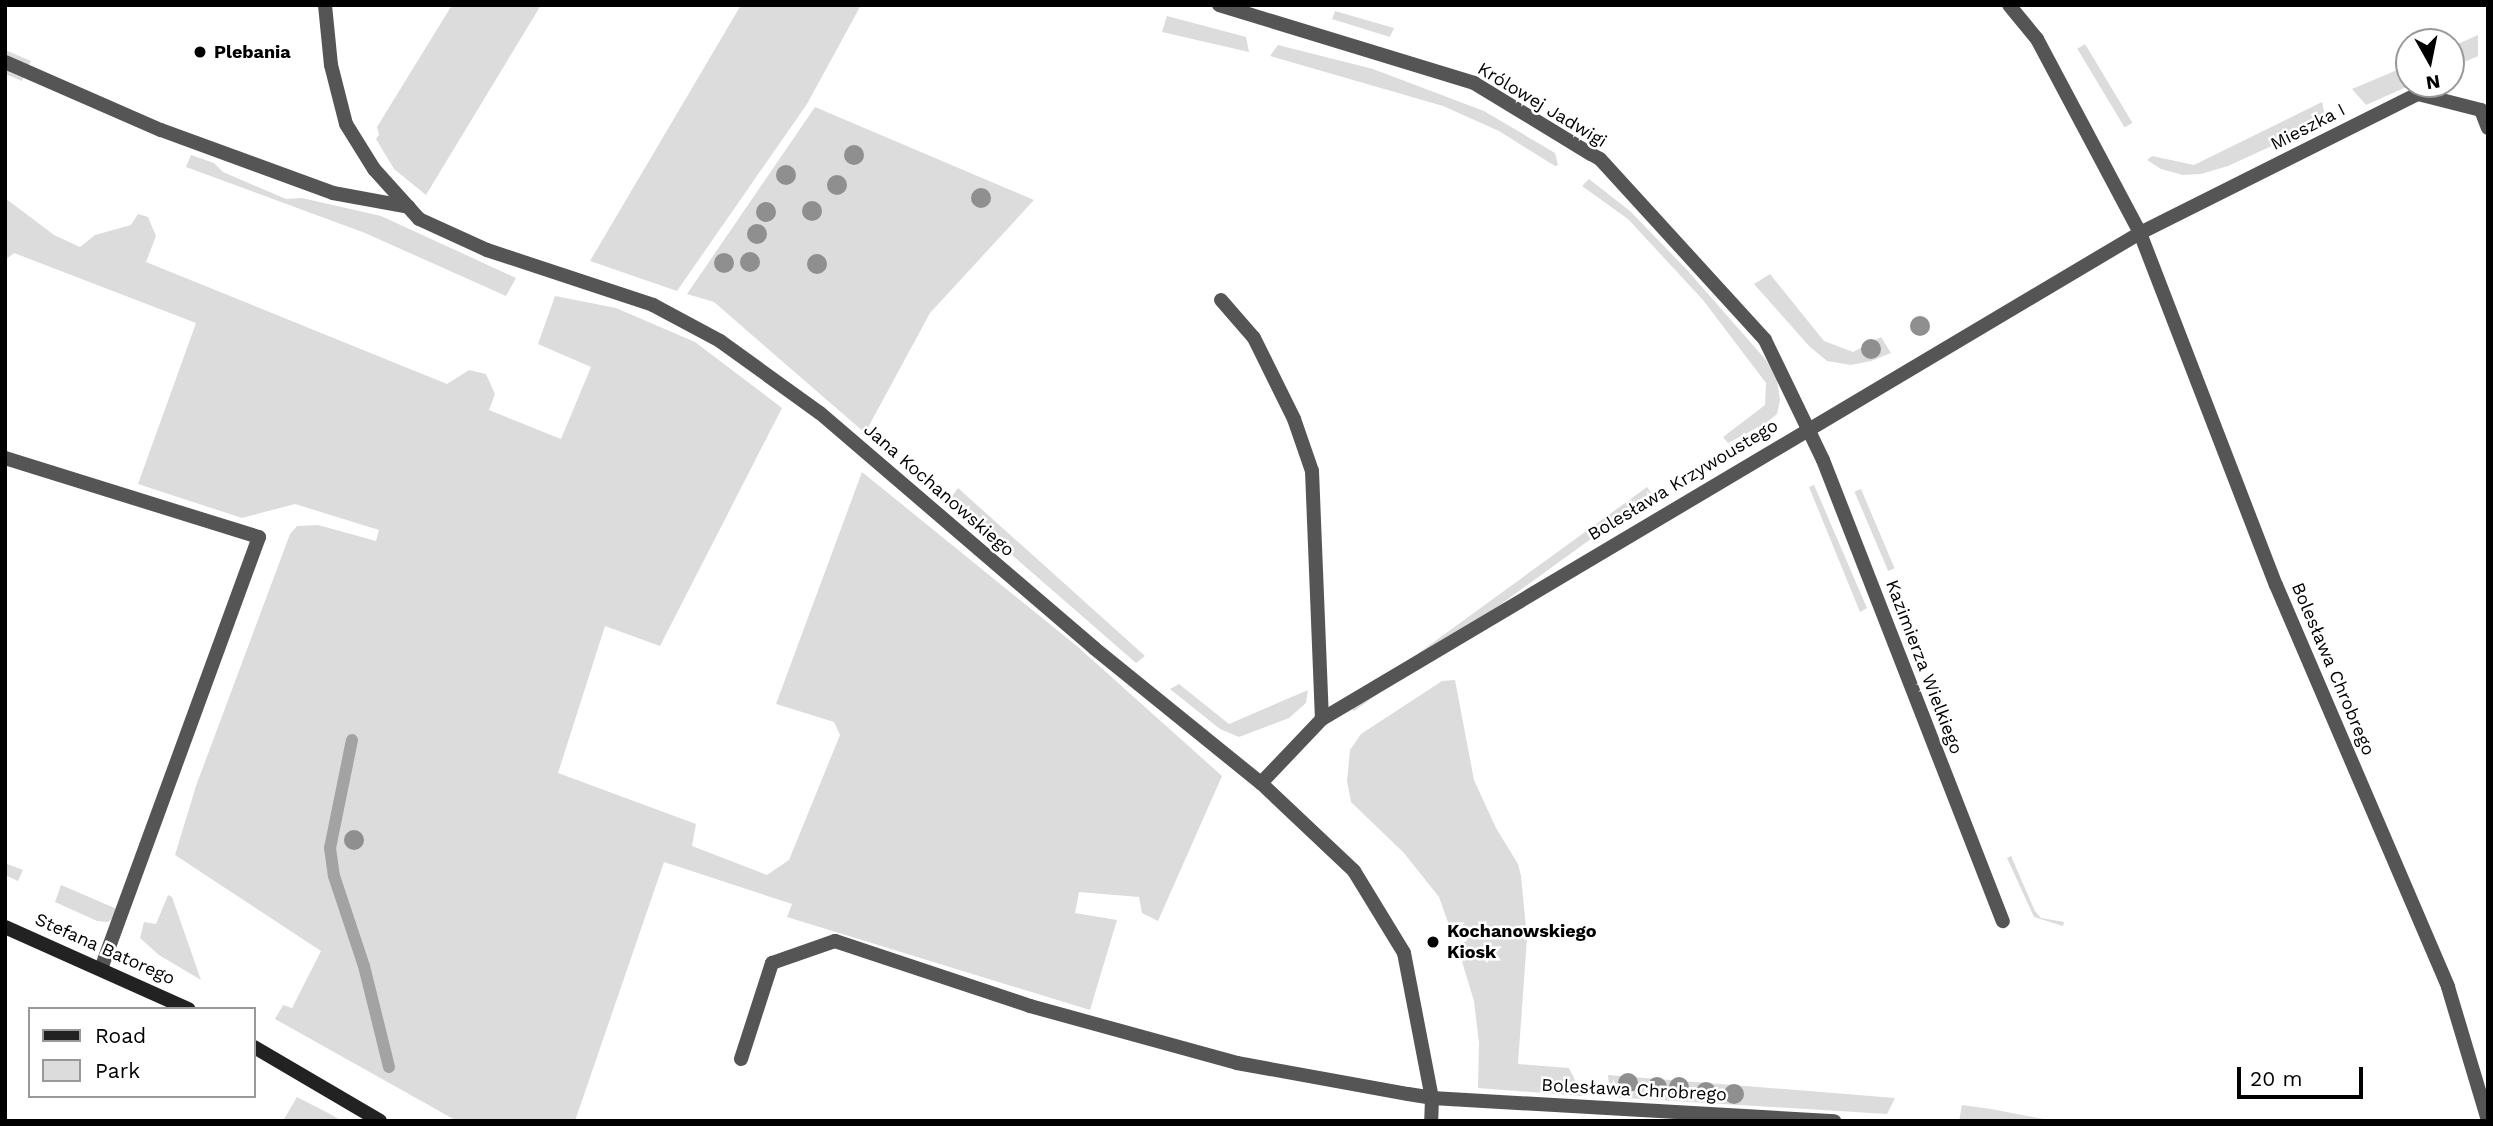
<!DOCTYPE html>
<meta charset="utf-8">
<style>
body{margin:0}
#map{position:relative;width:2493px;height:1126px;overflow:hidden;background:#fff;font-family:"Work Sans",sans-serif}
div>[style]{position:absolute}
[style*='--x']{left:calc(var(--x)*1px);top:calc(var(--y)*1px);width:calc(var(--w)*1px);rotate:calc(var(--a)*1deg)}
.green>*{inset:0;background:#dcdcdc;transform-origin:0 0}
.stream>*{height:12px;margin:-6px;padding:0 6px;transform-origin:6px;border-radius:6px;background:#a3a3a3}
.lane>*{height:14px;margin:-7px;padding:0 7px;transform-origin:7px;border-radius:7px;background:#555}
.street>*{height:14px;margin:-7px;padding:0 7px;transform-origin:7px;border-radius:7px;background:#555}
.secondary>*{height:14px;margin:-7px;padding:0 7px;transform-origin:7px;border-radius:7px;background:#222}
.trees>*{width:20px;height:20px;margin:-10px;border-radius:50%;background:#8f8f8f}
.dots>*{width:19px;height:19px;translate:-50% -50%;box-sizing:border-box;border:4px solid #fff;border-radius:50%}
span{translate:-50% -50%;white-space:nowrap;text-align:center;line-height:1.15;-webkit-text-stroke:5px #fff;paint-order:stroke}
.poi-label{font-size:18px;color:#000;font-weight:700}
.left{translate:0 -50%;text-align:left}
.street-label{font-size:18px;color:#000}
.frame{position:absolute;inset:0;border:7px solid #000;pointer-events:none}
.legend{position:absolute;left:28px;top:1007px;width:228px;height:91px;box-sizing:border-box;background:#fff;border:2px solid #999;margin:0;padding:9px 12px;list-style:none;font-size:21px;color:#000}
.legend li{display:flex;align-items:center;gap:14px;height:35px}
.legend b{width:35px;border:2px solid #999}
.north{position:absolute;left:2395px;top:28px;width:70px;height:70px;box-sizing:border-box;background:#fff;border:2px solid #999;border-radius:50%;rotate:171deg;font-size:19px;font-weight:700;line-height:28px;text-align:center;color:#000}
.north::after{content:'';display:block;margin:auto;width:24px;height:32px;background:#000;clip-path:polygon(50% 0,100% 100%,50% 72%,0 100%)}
.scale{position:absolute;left:2237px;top:1067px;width:126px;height:32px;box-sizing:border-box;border:4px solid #000;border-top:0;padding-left:9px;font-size:21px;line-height:24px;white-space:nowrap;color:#000;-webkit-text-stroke:5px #fff;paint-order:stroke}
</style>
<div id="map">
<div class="green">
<i style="clip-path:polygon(452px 5px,541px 5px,426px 195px,394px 169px,376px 139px,379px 135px,377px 127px)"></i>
<i style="clip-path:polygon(741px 5px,861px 5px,807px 104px,677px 291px,590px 261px)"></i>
<i style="clip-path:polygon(1335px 11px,1394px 28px,1390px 37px,1332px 19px)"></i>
<i style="clip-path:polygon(1167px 16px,1246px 37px,1249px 52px,1162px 32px)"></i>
<i style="clip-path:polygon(2478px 35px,2478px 56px,2451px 68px,2451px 47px)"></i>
<i style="left:2085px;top:44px;width:92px;height:9px;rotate:59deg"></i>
<i style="clip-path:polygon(1278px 45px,1373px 69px,1484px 111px,1555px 153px,1558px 165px,1555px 166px,1499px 131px,1443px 106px,1270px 56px)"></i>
<i style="clip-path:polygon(5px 50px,31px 61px,22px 81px,5px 74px)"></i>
<i style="clip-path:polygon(2409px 65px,2409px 84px,2413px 84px,2366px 105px,2352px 89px)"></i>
<i style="clip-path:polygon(2322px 102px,2326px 121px,2228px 166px,2201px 174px,2183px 175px,2161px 169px,2147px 160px,2152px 156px,2194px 165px)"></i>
<i style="clip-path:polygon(815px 107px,1034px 200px,930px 313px,865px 433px,714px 302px,687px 294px)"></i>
<i style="clip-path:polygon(191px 155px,214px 163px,223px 172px,286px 199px,302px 198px,381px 216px,516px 278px,506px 296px,365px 233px,186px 167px)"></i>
<i style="clip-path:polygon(1589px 179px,1630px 211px,1688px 271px,1766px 360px,1777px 379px,1780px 400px,1777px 414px,1766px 423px,1728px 443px,1723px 437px,1765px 405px,1766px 383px,1703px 300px,1628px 219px,1582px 186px)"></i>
<i style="clip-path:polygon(5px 198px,54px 235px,80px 247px,95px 235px,131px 225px,138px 214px,148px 217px,156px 236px,146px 262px,447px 384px,469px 370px,486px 374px,495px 394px,489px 410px,561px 439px,591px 367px,538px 344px,555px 296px,616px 308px,695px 342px,782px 408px,660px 646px,605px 626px,558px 773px,696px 824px,692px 846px,767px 875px,789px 860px,840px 735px,834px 722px,776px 704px,862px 472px,1078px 647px,1222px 776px,1158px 921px,1142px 913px,1139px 897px,1079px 892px,1075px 913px,1117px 920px,1090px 1010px,787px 917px,792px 904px,664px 862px,575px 1121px,457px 1121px,275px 1019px,283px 1005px,292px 1008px,321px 951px,175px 855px,196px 786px,290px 534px,297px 526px,318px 525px,376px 541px,379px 530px,295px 504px,242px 518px,138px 484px,196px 323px,14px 253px,5px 260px)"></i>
<i style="clip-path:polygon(1770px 274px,1824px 341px,1853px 352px,1881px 337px,1891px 353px,1871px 361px,1851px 365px,1827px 361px,1809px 346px,1754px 284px)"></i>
<i style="clip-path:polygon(1814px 485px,1867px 608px,1860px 612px,1809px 487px)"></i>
<i style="left:1647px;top:487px;width:9px;height:369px;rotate:54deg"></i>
<i style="clip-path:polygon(958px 488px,1145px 656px,1136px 663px,949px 500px)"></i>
<i style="left:1861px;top:489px;width:86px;height:7px;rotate:67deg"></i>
<i style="clip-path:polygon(1455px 680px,1474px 780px,1496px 828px,1518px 864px,1521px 876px,1527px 938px,1518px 1064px,1569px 1068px,1583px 1096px,1478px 1088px,1479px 1043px,1474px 1001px,1457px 945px,1467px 941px,1462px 924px,1450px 928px,1439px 897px,1404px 853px,1351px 802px,1347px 781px,1350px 750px,1361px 734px,1442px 681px)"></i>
<i style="clip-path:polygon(1179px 684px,1229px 724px,1308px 690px,1306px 703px,1289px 718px,1239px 737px,1220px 729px,1170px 689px)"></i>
<i style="clip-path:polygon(2011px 856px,2035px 911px,2041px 918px,2064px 922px,2063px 926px,2034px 917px,2007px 858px)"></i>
<i style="clip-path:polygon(5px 863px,23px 870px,18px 881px,5px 875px)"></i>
<i style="clip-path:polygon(61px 885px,117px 909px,116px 915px,108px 922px,97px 921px,55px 902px)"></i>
<i style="clip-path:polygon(168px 895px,172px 897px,201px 980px,159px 955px,140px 938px,144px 922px,156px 924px)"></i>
<i style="clip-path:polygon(1608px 1075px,1895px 1098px,1887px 1114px,1610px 1097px)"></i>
<i style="clip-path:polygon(297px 1097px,330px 1114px,342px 1121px,283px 1121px)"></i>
<i style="clip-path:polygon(1962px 1105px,1991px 1109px,2049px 1120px,1959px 1121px)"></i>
</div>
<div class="stream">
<i style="--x:352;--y:740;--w:110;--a:101.5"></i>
<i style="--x:330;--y:848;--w:28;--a:82"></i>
<i style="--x:334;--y:876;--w:95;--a:71.6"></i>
<i style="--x:364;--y:966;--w:104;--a:76.1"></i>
</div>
<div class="lane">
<i style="--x:5;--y:62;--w:170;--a:23.6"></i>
<i style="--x:161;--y:130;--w:183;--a:20.1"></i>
<i style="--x:333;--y:193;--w:77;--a:10.4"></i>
<i style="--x:1221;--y:300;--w:50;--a:49"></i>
<i style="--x:1254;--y:338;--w:90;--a:63.7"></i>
<i style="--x:1294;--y:419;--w:55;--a:70.9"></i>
<i style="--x:1312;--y:471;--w:248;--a:87.7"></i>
</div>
<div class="street">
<i style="--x:325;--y:5;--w:60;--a:84.3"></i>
<i style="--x:331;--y:65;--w:61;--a:75.7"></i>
<i style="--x:346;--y:124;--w:53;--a:58.1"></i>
<i style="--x:374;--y:169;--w:67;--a:48"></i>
<i style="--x:419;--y:219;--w:75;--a:24.5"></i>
<i style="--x:487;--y:250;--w:175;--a:18.3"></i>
<i style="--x:653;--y:305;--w:76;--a:28.2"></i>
<i style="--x:720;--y:341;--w:123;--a:35.8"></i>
<i style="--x:820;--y:413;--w:361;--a:40.6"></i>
<i style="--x:1094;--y:648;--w:215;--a:39"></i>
<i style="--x:1261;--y:783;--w:128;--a:43.4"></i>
<i style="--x:1354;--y:871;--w:96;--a:58.6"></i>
<i style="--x:1404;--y:953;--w:148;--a:79.1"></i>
<i style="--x:1432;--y:1098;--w:23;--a:92"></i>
<i style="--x:1219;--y:5;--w:267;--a:17"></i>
<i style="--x:1474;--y:83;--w:137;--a:31.3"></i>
<i style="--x:1591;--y:154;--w:10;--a:29"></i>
<i style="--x:1600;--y:159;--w:245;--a:47.6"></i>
<i style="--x:1765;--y:340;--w:133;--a:64.2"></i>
<i style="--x:1823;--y:460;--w:495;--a:68.7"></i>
<i style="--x:2009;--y:5;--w:44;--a:50.5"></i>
<i style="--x:2037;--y:39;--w:220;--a:62"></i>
<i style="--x:2140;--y:233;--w:377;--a:68.9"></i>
<i style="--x:2276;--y:585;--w:437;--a:66.8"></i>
<i style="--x:2448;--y:987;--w:139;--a:73.3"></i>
<i style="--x:5;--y:458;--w:266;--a:17.3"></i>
<i style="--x:259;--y:537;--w:460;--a:110.1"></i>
<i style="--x:1261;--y:783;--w:88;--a:-46.4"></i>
<i style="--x:1322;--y:719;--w:951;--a:-30.72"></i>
<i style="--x:2140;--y:233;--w:311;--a:-26.6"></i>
<i style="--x:2418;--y:94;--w:65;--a:14.3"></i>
<i style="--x:2481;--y:110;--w:19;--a:69"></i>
<i style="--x:741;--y:1059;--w:101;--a:-72.1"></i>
<i style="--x:772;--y:963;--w:67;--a:-19.2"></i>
<i style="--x:835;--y:941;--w:206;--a:18.4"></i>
<i style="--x:1030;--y:1006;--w:215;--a:15.4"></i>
<i style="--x:1237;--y:1063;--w:174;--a:10.3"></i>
<i style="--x:1408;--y:1094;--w:24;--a:9"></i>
<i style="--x:1432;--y:1098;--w:403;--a:3.3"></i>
</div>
<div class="secondary">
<i style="--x:5;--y:927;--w:201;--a:24.1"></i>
<i style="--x:254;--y:1047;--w:146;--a:30.4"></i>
</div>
<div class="trees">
<i style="left:854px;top:155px"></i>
<i style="left:786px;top:175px"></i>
<i style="left:837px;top:185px"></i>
<i style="left:981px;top:198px"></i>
<i style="left:812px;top:211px"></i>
<i style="left:766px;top:212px"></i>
<i style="left:757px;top:234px"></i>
<i style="left:750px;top:262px"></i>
<i style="left:724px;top:263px"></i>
<i style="left:817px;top:264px"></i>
<i style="left:1920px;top:326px"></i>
<i style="left:1871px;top:349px"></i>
<i style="left:354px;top:840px"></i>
<i style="left:1628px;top:1083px"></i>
<i style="left:1657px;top:1087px"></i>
<i style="left:1679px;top:1087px"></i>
<i style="left:1706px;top:1092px"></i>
<i style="left:1734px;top:1094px"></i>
</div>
<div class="dots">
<i style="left:200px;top:52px;background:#000"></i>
<i style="left:1433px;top:942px;background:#000"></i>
</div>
<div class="poi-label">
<span class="left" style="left:214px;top:52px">Plebania</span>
<span class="left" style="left:1447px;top:942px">Kochanowskiego<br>Kiosk</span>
</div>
<div class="street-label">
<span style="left:1542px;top:105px;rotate:31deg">Królowej Jadwigi</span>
<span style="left:2308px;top:127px;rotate:-27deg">Mieszka I</span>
<span style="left:1683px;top:480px;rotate:-31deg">Bolesława Krzywoustego</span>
<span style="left:939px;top:490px;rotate:41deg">Jana Kochanowskiego</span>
<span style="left:1924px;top:667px;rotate:69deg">Kazimierza Wielkiego</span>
<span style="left:2333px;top:669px;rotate:67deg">Bolesława Chrobrego</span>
<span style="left:105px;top:949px;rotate:24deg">Stefana Batorego</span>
<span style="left:1634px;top:1090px;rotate:3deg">Bolesława Chrobrego</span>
</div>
<div class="frame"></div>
<ul class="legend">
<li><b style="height:9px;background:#222"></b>Road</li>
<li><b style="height:19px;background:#dcdcdc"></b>Park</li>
</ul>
<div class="north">N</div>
<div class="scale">20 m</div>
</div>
